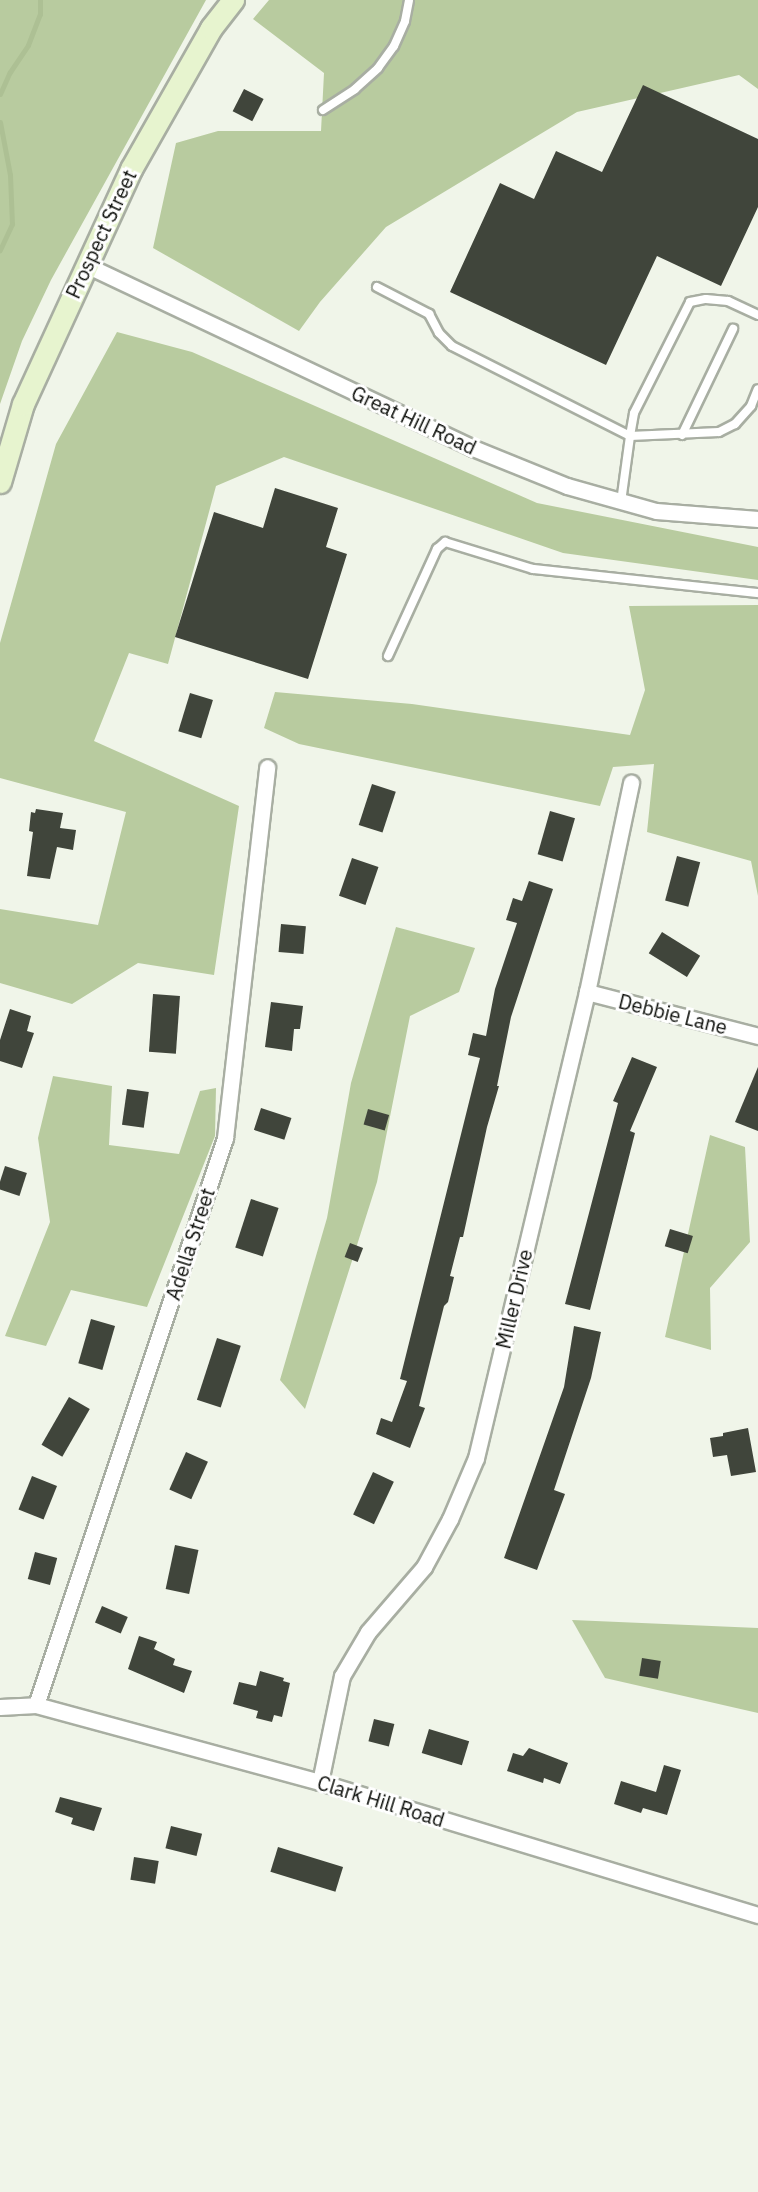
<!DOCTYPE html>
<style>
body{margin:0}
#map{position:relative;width:758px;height:2192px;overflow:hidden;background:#f0f5e9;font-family:"IBM Plex Sans",sans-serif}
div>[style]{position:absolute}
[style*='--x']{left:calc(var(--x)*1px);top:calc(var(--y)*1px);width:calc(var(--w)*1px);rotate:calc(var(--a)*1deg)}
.forest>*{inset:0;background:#b8cb9f}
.stream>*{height:5px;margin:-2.5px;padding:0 2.5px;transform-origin:2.5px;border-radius:2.5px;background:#adc094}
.building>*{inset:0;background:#40453b;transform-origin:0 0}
.roads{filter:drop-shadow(2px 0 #a8aea2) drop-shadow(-2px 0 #a8aea2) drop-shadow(0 2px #a8aea2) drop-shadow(0 -2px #a8aea2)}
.service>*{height:8px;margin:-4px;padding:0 4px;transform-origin:4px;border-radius:4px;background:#fff}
.minor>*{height:15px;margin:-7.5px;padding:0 7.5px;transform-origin:7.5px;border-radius:7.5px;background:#fff}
.secondary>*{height:21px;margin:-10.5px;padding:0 10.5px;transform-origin:10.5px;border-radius:10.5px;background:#e7f4cf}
span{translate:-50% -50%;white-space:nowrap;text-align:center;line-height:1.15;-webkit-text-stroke:6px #fff;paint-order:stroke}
.street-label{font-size:20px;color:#0b0d09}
</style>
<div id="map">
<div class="forest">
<i style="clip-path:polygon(0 0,206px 0,51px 280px,22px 341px,0 404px)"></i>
<i style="clip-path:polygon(269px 0,758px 0,758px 89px,739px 75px,577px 112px,386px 227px,320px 302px,299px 331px,153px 248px,176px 143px,218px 131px,321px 131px,324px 73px,253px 19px)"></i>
<i style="clip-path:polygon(117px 332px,192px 352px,537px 503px,758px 547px,758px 580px,563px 553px,284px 457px,216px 486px,168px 664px,129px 653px,94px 741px,239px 806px,214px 975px,138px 963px,72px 1004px,0 983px,0 909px,98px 925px,126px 812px,0 778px,0 643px,56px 444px)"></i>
<i style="clip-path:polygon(758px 605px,758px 896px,751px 861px,647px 832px,654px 764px,613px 767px,600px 806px,299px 744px,264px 728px,275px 692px,412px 704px,630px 735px,645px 690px,629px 606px)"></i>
<i style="clip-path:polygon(396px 927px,475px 948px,459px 992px,410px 1016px,377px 1182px,305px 1409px,280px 1380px,327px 1218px,351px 1083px)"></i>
<i style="clip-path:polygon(53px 1076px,112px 1086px,109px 1145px,179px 1154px,200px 1091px,216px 1088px,215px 1136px,147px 1307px,71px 1290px,46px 1346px,5px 1336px,50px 1222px,38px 1138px)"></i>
<i style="clip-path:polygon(710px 1135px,745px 1147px,750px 1242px,710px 1288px,711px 1350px,665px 1337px)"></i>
<i style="clip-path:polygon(572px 1620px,758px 1628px,758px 1713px,605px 1678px)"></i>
</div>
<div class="stream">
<i style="--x:0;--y:94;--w:24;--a:-66"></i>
<i style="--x:10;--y:72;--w:32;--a:-56"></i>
<i style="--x:28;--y:45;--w:33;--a:-69"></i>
<i style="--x:40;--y:14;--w:14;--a:-90"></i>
<i style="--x:0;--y:122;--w:54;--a:79.3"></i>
<i style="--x:10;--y:175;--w:49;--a:87.7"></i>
<i style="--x:12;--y:224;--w:29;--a:115"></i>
</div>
<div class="building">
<i style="clip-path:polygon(643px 85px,758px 139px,758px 207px,721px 286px,657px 256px,606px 365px,450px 292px,500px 183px,534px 199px,556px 151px,602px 172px)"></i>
<i style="left:244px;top:89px;width:22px;height:25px;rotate:27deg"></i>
<i style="clip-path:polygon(275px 488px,338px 508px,326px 547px,347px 554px,308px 679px,175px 637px,214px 512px,263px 528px)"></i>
<i style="left:190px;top:693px;width:24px;height:40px;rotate:17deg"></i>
<i style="left:372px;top:784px;width:25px;height:43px;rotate:18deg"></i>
<i style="clip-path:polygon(36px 809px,63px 813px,60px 828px,76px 830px,73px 850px,57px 847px,50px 879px,27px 876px,33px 832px,29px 831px,31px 812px,35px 813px)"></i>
<i style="left:550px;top:811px;width:26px;height:45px;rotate:16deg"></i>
<i style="left:677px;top:856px;width:24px;height:46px;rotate:15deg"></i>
<i style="left:352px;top:858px;width:28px;height:40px;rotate:19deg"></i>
<i style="clip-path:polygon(529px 881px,553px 889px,511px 1017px,497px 1086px,499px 1086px,487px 1127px,463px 1237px,460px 1237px,450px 1276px,454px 1277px,448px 1302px,444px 1306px,419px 1406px,425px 1408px,410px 1448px,376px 1434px,381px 1418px,392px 1422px,407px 1381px,400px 1379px,480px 1058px,468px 1055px,473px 1033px,486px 1036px,495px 989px,517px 923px,506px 920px,513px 898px,522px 901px)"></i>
<i style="left:281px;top:924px;width:25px;height:28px;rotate:5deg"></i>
<i style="left:662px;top:932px;width:45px;height:25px;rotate:32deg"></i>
<i style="left:153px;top:994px;width:27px;height:58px;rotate:4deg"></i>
<i style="clip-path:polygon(271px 1002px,303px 1006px,300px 1029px,294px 1029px,292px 1051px,265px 1047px)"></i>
<i style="clip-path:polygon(10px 1009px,31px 1016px,27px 1031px,34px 1033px,22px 1068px,0 1061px,0 1040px)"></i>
<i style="clip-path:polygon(632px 1057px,657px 1067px,630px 1131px,635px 1133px,590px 1310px,565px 1304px,618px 1103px,613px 1101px)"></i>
<i style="clip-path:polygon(758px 1067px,758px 1131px,735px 1122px)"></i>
<i style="left:127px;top:1089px;width:22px;height:36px;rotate:8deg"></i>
<i style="left:261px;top:1108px;width:32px;height:23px;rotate:18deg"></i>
<i style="left:368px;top:1109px;width:22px;height:16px;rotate:16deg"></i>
<i style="left:5px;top:1166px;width:23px;height:24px;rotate:18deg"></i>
<i style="left:251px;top:1199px;width:29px;height:51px;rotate:18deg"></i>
<i style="left:670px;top:1229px;width:24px;height:18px;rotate:17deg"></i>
<i style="left:350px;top:1243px;width:14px;height:15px;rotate:21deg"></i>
<i style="left:91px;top:1319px;width:25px;height:46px;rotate:16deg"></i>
<i style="clip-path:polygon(574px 1326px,601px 1332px,591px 1378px,554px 1490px,565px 1494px,537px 1570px,504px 1558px,564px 1387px)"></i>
<i style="left:217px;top:1338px;width:25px;height:65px;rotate:18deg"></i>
<i style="left:69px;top:1397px;width:24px;height:55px;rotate:30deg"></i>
<i style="clip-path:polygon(748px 1428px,756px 1472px,731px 1476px,727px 1455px,713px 1457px,710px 1438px,723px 1436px,723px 1433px)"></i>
<i style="left:186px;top:1452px;width:24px;height:41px;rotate:24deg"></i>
<i style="left:373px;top:1472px;width:23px;height:47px;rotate:25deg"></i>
<i style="left:32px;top:1476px;width:27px;height:36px;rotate:22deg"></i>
<i style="left:175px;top:1545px;width:24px;height:45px;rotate:12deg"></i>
<i style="left:35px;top:1552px;width:23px;height:28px;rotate:15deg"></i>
<i style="left:102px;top:1606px;width:28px;height:18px;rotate:23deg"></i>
<i style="clip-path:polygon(139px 1636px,157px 1642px,154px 1649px,175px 1659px,173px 1665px,192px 1671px,184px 1693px,128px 1669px)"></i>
<i style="left:642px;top:1658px;width:19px;height:18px;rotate:9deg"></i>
<i style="clip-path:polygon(260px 1671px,284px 1678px,283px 1681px,290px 1683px,282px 1717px,274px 1715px,272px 1722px,256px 1718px,258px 1711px,233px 1704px,239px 1682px,256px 1686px)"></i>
<i style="left:374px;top:1719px;width:21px;height:23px;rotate:14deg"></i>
<i style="left:429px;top:1729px;width:42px;height:25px;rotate:17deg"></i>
<i style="clip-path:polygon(529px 1748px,568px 1763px,560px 1784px,544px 1778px,543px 1783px,507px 1771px,513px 1753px,523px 1756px)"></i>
<i style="clip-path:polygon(664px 1765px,681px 1770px,667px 1815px,643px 1808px,641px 1813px,614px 1804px,621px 1781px,656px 1792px)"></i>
<i style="clip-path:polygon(60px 1797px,102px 1808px,94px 1831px,71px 1824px,73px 1818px,55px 1812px)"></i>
<i style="left:171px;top:1826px;width:32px;height:23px;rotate:14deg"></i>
<i style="left:278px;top:1847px;width:68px;height:26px;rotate:17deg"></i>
<i style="left:134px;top:1857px;width:25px;height:23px;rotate:9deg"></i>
</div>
<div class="roads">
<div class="service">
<i style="--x:323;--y:110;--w:38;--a:-33"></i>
<i style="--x:355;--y:89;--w:31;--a:-42"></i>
<i style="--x:378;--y:68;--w:27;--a:-54"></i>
<i style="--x:394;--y:46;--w:27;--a:-66"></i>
<i style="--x:405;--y:21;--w:21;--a:-79"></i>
<i style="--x:377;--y:287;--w:59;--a:27.4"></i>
<i style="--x:429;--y:314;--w:21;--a:62"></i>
<i style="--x:439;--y:333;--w:18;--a:45"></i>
<i style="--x:452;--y:346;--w:199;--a:26.8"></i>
<i style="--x:630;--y:436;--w:23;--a:-80"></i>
<i style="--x:634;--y:413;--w:124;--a:-63.2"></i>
<i style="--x:690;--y:302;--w:16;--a:-11"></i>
<i style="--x:706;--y:299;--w:22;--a:5"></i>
<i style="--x:728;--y:301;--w:33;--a:25"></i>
<i style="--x:682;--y:435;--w:118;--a:-64.3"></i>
<i style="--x:621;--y:502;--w:67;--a:-82.2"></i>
<i style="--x:630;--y:436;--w:89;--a:-2.6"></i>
<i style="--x:719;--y:432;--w:18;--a:-27"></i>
<i style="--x:735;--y:424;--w:24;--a:-48"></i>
<i style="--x:751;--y:406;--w:18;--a:-68"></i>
<i style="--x:388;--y:656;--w:118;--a:-65.4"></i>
<i style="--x:437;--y:549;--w:11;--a:-41"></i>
<i style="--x:445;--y:542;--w:92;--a:17.1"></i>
<i style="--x:533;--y:569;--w:226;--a:6.1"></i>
</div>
<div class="minor">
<i style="--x:86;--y:265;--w:428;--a:25.3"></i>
<i style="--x:473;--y:448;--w:101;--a:22"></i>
<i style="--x:567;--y:486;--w:92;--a:15.7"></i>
<i style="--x:656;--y:511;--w:102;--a:4.5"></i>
<i style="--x:587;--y:992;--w:177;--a:14.4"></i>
<i style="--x:36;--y:1705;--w:598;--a:-71.57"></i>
<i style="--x:225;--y:1138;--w:373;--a:-83.5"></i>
<i style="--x:0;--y:1707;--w:36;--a:-3"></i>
<i style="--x:36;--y:1705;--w:294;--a:15.2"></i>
<i style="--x:320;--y:1782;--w:458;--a:16.9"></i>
<i style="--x:320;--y:1782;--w:108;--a:-78.3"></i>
<i style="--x:342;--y:1676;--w:51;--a:-59.4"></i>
<i style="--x:368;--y:1632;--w:86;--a:-49.3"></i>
<i style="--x:424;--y:1567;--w:55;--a:-61.6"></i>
<i style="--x:450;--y:1519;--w:66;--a:-66.9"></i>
<i style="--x:476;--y:1458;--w:479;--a:-76.6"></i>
<i style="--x:587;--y:992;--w:214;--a:-78.1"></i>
</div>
<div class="secondary">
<i style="--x:0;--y:482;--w:81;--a:-73.6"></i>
<i style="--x:23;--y:404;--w:259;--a:-65.3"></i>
<i style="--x:131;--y:169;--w:162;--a:-60.4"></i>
<i style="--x:211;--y:28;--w:36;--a:-52"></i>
</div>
</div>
<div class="street-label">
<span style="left:101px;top:234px;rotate:-65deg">Prospect Street</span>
<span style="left:414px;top:420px;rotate:25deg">Great Hill Road</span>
<span style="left:673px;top:1014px;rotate:14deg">Debbie Lane</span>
<span style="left:190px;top:1244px;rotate:-72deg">Adella Street</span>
<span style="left:514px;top:1299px;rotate:-77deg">Miller Drive</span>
<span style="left:381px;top:1801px;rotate:17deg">Clark Hill Road</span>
</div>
</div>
